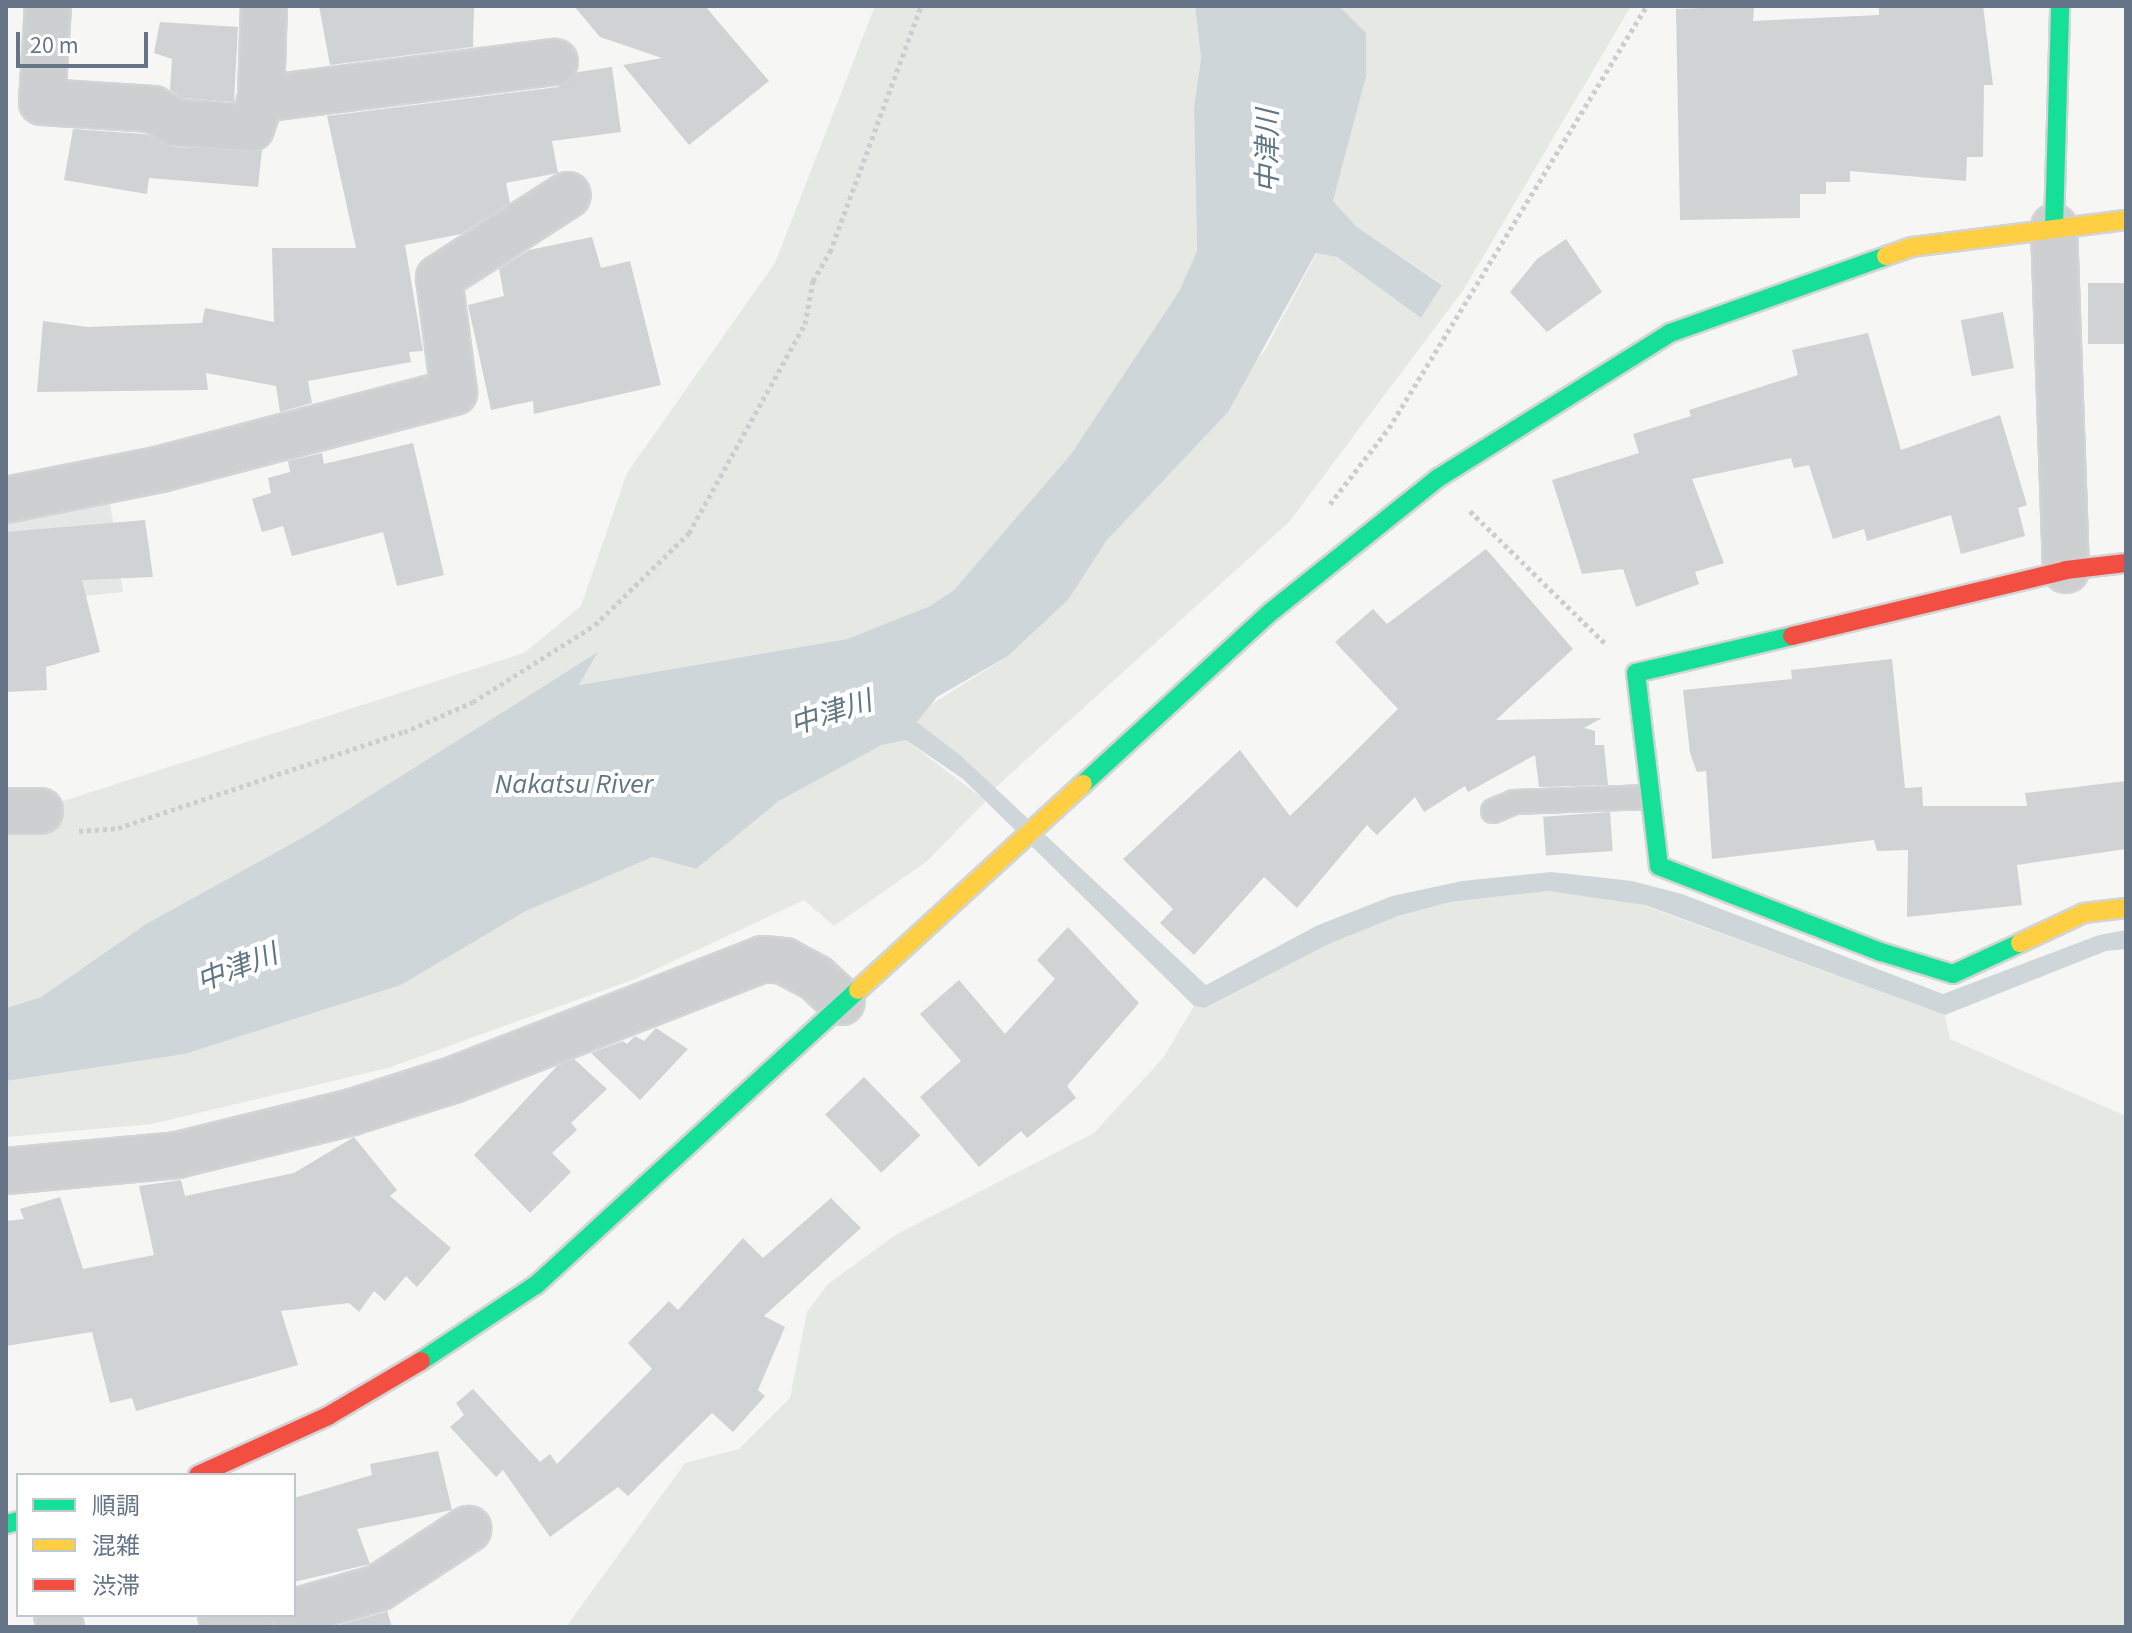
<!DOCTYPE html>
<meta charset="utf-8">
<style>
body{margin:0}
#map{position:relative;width:2132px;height:1633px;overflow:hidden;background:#f6f6f5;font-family:"Source Sans 3","Noto Sans JP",sans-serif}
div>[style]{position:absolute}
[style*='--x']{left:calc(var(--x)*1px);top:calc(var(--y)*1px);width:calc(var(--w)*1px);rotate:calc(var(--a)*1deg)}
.built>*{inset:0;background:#e5e6e6}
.green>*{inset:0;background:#e6e9e3}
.water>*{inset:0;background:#cfd6da}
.building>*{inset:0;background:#d1d2d3;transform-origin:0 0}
.path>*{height:5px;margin-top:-2.5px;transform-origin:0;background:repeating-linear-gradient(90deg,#cccdce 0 4px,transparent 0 8px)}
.roads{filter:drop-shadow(2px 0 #d3d4d5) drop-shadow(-2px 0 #d3d4d5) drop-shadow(0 2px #d3d4d5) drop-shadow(0 -2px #d3d4d5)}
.lane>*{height:22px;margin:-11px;padding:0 11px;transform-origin:11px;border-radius:11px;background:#cecfd0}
.street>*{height:44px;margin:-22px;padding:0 22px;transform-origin:22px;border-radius:22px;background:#cecfd0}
.fast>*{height:18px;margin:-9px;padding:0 9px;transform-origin:9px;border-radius:9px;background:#16e098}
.slow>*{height:18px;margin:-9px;padding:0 9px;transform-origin:9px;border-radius:9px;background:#ffcf43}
.jam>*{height:18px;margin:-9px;padding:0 9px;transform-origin:9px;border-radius:9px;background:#f24e42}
span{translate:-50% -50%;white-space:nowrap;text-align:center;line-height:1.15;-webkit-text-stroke:8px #fff;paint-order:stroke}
.water-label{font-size:28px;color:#607783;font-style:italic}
.frame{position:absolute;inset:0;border:8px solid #657587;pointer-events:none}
.legend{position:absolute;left:16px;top:1473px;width:280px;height:144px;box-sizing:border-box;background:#fff;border:2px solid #c1c8cf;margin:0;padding:10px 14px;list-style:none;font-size:24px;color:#657587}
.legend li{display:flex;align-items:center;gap:16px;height:40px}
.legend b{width:40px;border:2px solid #c1c8cf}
.scale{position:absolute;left:16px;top:32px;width:132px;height:36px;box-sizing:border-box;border:4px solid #657587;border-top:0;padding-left:10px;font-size:24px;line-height:28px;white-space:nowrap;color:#657587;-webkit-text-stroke:6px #fff;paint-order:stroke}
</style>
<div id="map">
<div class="built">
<i style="clip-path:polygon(110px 502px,123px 592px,6px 604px,6px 521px)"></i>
</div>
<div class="green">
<i style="clip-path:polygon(875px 6px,1195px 6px,1201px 58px,1194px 107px,1197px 251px,1181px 290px,1071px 454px,954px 590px,930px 606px,847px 639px,578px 685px,597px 654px,309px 834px,146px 924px,41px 997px,6px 1008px,6px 808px,60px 802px,524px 653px,581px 606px,627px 473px,775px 263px)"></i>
<i style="clip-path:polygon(1339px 6px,1631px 6px,1464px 289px,1289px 522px,995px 788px,917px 722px,921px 711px,1008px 656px,1068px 600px,1107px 540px,1265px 350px,1317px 253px,1337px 257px,1421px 318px,1442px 284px,1357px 227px,1333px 201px,1366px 77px,1366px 33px)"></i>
<i style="clip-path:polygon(906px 740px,986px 801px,926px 862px,834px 926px,804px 900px,635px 979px,388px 1068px,152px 1124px,6px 1137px,6px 1081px,185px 1054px,401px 985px,526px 911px,653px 857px,696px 869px,779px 801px,882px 745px)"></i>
<i style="clip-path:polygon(1548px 891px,1626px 899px,1945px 1015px,1950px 1039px,2126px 1116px,2126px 1627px,566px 1627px,685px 1463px,739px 1449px,790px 1398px,807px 1312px,828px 1284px,897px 1234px,1094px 1133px,1163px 1058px,1194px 1006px,1206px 1008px,1329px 944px,1398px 916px,1450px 902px)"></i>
</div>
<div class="water">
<i style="clip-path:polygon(1195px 6px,1339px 6px,1366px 33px,1366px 77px,1333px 201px,1357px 227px,1442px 285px,1421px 318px,1337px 257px,1316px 253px,1228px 412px,1107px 540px,1068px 600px,1008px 656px,937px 697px,917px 722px,961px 756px,1206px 985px,1316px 926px,1392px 896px,1462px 881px,1551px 872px,1632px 881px,1682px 894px,1943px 994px,2099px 935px,2126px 930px,2126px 949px,2106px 951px,1945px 1015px,1645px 905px,1548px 891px,1450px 902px,1398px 916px,1329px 944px,1205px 1008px,1194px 1006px,963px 779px,906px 740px,882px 745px,779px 801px,696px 869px,653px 857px,526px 911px,401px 985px,185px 1054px,6px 1081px,6px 1008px,41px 997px,146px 924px,309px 834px,598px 652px,579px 685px,847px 639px,930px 606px,954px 590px,1071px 454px,1180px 290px,1197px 251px,1194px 107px,1201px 58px)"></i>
</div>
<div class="building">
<i style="clip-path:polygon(319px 6px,474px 6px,473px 47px,330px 65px)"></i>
<i style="clip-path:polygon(574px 6px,705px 6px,769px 81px,689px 145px,623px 65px,662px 58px,600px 37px)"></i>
<i style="clip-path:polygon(1754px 6px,1753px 21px,1879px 15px,1879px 6px,1983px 6px,1993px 85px,1984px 85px,1983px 157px,1967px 157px,1966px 181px,1850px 171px,1850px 182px,1826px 182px,1826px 194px,1800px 194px,1800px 218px,1680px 220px,1676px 9px)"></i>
<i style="clip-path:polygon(160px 22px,238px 27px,234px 102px,182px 98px,170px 90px,172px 59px,154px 53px)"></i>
<i style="clip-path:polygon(612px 67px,621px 132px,552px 141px,558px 173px,506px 183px,510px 203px,461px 234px,405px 245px,423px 351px,409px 352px,411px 362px,308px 381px,312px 403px,280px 412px,276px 386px,206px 373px,208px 390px,37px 392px,43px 321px,88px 327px,202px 323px,205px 308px,274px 322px,272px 248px,356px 248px,327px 116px,558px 87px,578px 72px)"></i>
<i style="clip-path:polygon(73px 129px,145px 134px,172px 147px,262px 150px,258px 187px,149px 178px,147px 194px,64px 180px)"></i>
<i style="clip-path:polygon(592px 237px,601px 268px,630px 261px,661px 385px,534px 414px,533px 401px,491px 410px,468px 305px,504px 296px,499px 269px,529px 250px)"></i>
<i style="clip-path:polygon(1566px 239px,1602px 292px,1547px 332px,1510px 292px,1537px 259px)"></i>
<i style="left:2088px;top:283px;width:38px;height:61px"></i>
<i style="left:2003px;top:312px;width:57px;height:43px;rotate:79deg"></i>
<i style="clip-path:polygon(1868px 333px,1901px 450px,2000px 415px,2027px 505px,2018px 508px,2025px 536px,1961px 554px,1951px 515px,1867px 541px,1864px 529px,1833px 539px,1809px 465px,1794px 468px,1791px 458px,1692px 479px,1724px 563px,1695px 572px,1699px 584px,1636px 607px,1623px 569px,1582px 574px,1552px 480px,1639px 453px,1633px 434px,1691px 416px,1689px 410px,1798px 375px,1792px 350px)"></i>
<i style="clip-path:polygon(413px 443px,444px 575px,397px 586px,383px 532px,292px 556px,283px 526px,262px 532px,252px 499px,271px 493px,268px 478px,290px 472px,288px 461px,322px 453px,324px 464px)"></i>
<i style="clip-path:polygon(145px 520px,153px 577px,82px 580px,100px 652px,46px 667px,47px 690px,6px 692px,6px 532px)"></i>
<i style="clip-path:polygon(1486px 549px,1573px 649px,1496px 720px,1602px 718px,1584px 728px,1595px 731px,1595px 745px,1604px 745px,1608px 785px,1539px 787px,1535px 755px,1468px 792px,1465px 786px,1424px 812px,1415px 797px,1377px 835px,1367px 825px,1297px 908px,1264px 877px,1194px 955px,1160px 923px,1173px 909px,1123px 859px,1240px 750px,1290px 816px,1398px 709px,1335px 642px,1373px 609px,1387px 624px)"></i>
<i style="clip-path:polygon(1892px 659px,1905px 788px,1922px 787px,1923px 806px,2027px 806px,2025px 793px,2126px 781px,2126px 849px,2017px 865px,2022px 905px,1907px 917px,1908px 850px,1877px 851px,1874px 840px,1712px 859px,1706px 771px,1697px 772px,1690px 753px,1683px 690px,1792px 679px,1791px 670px)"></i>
<i style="left:1610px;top:812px;width:39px;height:67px;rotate:86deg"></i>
<i style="clip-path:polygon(1068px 927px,1139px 1003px,1067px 1086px,1076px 1098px,1027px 1138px,1021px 1131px,979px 1167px,920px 1097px,961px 1061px,920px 1014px,959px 980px,1005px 1034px,1055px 979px,1037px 960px)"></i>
<i style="clip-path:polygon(656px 1028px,688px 1049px,640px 1100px,591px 1053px,623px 1041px,627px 1044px,635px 1036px,644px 1041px)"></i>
<i style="clip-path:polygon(574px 1059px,607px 1089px,571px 1123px,577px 1130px,552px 1153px,571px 1172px,530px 1213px,474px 1155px,557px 1066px)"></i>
<i style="left:864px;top:1077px;width:81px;height:54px;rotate:46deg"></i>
<i style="clip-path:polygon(354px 1137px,397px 1190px,390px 1196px,451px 1248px,417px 1287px,406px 1276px,385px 1301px,374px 1291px,359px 1312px,349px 1303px,281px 1311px,298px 1365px,136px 1411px,132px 1398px,110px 1403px,92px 1332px,6px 1346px,6px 1221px,24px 1219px,20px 1209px,60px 1197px,83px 1269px,154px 1255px,139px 1186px,181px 1180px,185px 1196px,294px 1173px)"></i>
<i style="clip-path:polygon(831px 1198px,861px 1228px,764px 1316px,785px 1327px,758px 1390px,765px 1396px,733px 1432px,712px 1413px,628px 1496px,618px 1487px,550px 1537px,503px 1470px,496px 1477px,450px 1427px,464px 1415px,456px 1403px,473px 1389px,540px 1462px,550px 1454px,557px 1464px,652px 1369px,628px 1343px,669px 1301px,678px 1310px,743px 1238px,763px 1258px)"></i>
<i style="clip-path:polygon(438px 1451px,452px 1510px,357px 1529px,370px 1564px,294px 1582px,294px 1498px,372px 1475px,370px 1464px)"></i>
<i style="clip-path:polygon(387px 1611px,392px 1627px,332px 1627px,385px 1612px)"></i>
</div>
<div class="path">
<i style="--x:1330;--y:504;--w:96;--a:-52.2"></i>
<i style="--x:1389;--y:428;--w:495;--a:-58.6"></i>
<i style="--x:1470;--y:511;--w:190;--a:44.4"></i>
<i style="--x:79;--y:831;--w:39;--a:-4"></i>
<i style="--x:118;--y:828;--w:302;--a:-18.6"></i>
<i style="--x:404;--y:732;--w:75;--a:-23.5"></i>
<i style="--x:473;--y:702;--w:144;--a:-32.3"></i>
<i style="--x:595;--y:625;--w:132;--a:-44.4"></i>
<i style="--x:689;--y:533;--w:239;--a:-61"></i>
<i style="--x:805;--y:324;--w:44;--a:-79.5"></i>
<i style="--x:813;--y:281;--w:34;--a:-60"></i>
<i style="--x:830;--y:252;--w:262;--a:-69.7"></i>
</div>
<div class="roads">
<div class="lane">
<i style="--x:1493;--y:811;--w:23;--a:-23"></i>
<i style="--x:1514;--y:802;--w:135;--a:-2.1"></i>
</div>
<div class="street">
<i style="--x:48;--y:6;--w:96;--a:93.6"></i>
<i style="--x:42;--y:102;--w:111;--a:3.6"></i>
<i style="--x:153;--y:109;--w:25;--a:32"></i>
<i style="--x:174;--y:122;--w:77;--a:4.5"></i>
<i style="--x:251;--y:128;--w:31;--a:-71"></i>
<i style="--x:261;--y:99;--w:296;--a:-7.2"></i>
<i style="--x:261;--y:99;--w:93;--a:-88.2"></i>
<i style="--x:2054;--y:227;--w:343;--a:88"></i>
<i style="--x:6;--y:500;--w:158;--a:-11.3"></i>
<i style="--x:161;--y:469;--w:303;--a:-14.7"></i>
<i style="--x:454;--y:392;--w:115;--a:-97.5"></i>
<i style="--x:439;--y:278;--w:153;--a:-32.8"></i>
<i style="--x:6;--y:811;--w:34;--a:0"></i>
<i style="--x:6;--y:1171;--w:172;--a:-5.3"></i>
<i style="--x:177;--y:1155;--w:180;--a:-13.8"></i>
<i style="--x:352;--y:1112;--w:106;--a:-17.6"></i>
<i style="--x:453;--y:1080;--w:333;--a:-21.3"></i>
<i style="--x:763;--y:959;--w:21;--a:5"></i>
<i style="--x:784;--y:961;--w:36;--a:28"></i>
<i style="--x:816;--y:978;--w:35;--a:43"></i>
<i style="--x:294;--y:1612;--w:87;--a:-15.9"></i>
<i style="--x:378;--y:1588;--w:108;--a:-33.2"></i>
<i style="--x:57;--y:1615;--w:13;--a:72"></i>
<i style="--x:221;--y:1615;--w:30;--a:0"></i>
</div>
<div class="fast">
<i style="--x:2054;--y:227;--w:221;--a:-88.4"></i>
<i style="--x:1792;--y:636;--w:160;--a:166.7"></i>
<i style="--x:1636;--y:673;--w:194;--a:83.2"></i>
<i style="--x:1659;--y:866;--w:238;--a:21.2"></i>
<i style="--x:1881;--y:952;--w:75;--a:17"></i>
<i style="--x:1953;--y:974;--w:74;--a:-24.8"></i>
<i style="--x:1083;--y:784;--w:256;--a:-42.5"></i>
<i style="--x:1272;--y:611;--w:213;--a:-38.7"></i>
<i style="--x:1438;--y:478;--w:274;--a:-32"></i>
<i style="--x:1670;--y:333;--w:229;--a:-19.6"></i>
<i style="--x:421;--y:1361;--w:138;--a:-33.5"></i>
<i style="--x:536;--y:1285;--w:437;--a:-42.5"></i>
<i style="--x:6;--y:1524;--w:12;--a:-14"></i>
</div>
<div class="slow">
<i style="--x:1886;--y:256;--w:28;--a:-19"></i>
<i style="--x:1912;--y:247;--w:216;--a:-7.2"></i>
<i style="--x:2020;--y:943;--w:71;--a:-25.1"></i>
<i style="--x:2084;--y:913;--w:42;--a:-6.8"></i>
<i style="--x:858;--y:990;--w:305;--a:-42.5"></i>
</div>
<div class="jam">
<i style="--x:1792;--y:636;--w:282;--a:-13.5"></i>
<i style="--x:2066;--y:570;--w:60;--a:-6.7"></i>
<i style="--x:198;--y:1475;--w:143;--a:-24.4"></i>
<i style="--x:328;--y:1416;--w:108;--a:-30.6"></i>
</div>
</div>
<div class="water-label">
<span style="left:1268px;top:151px;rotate:-90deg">中津川</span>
<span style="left:831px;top:713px;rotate:-18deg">中津川</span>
<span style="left:574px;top:784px">Nakatsu River</span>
<span style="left:237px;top:968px;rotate:-21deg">中津川</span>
</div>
<div class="frame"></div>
<ul class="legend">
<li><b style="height:10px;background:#16e098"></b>順調</li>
<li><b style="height:10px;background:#ffcf43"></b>混雑</li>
<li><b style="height:10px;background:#f24e42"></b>渋滞</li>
</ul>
<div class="scale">20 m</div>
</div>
